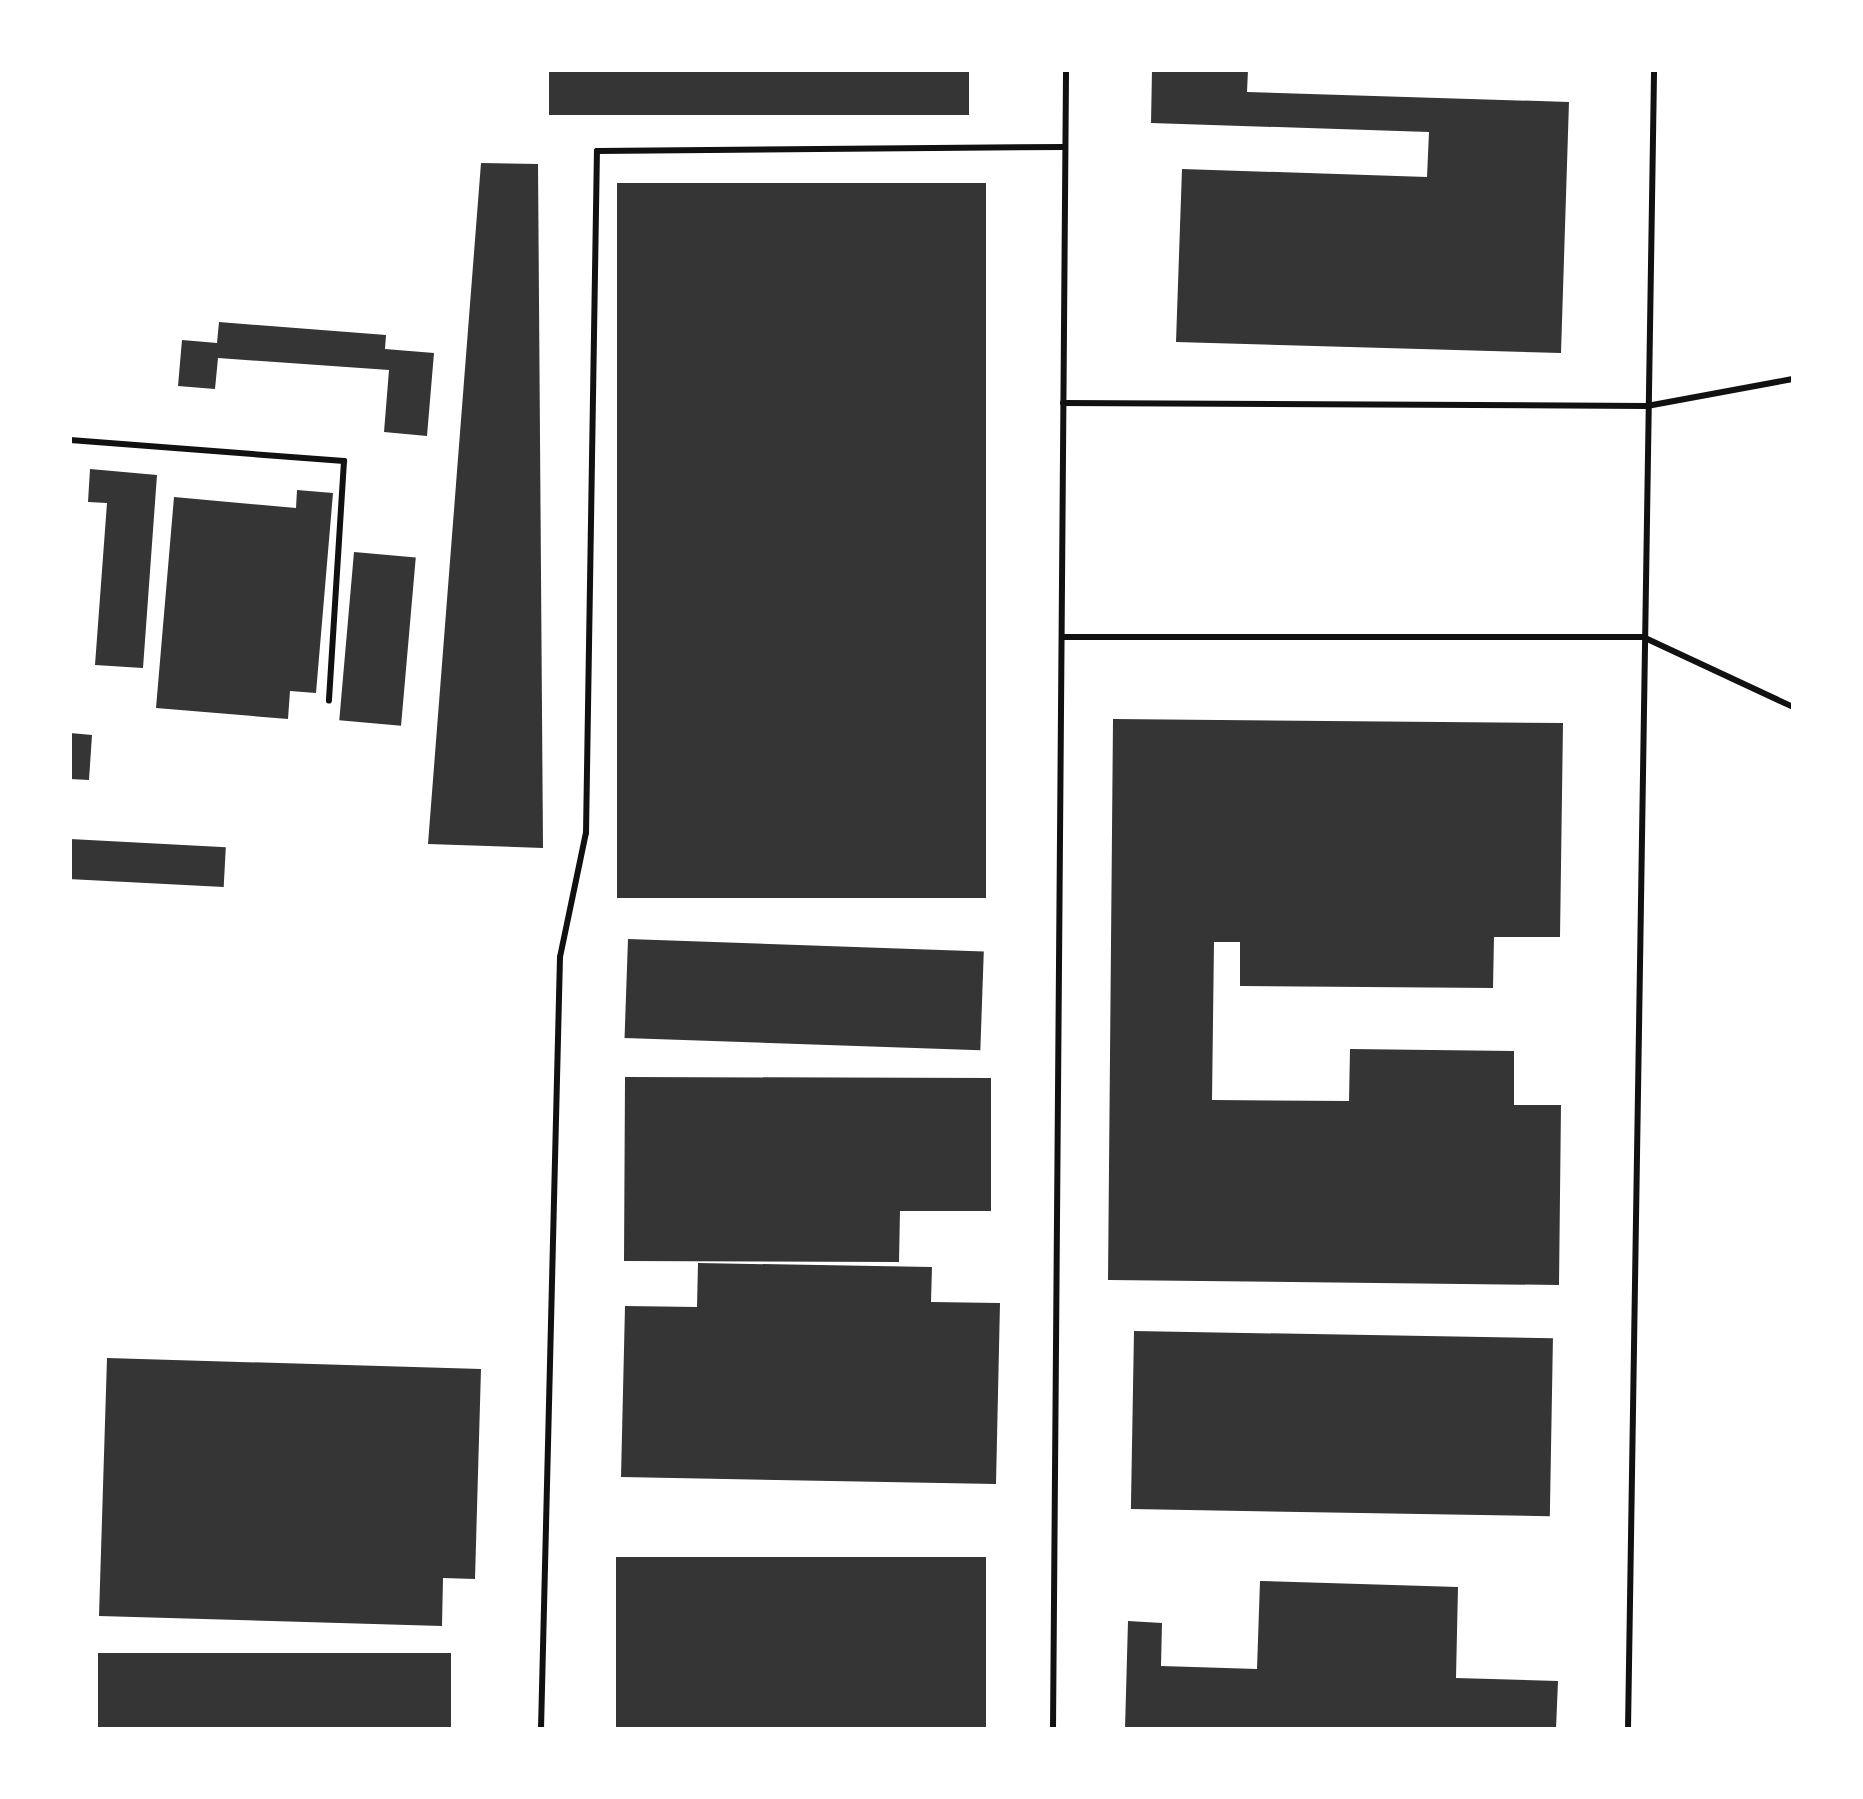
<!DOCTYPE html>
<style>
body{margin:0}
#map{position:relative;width:1863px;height:1799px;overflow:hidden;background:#fff;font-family:"Alegreya Sans",sans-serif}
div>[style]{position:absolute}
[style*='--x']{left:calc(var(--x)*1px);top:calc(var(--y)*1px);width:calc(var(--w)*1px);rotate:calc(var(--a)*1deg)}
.building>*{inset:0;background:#353535;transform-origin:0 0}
.service>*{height:6px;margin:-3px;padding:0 3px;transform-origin:3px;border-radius:3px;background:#111}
span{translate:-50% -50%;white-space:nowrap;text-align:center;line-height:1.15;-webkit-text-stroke:8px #fff;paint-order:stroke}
.frame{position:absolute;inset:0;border:72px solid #fff;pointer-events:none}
</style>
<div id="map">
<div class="building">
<i style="left:549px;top:70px;width:420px;height:45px"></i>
<i style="clip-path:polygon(1152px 70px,1248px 70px,1247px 92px,1569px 102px,1561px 353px,1176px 342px,1182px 169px,1427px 177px,1429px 132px,1151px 123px)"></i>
<i style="clip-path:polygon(481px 163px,538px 164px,543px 848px,428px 844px)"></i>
<i style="left:617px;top:183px;width:369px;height:715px"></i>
<i style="clip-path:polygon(219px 322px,386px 335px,385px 349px,434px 353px,427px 436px,384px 432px,389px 370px,218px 358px,215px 389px,178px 386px,182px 340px,217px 343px)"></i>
<i style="clip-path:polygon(90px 469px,157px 475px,143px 668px,95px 665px,107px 503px,88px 502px)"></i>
<i style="clip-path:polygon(297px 490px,333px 493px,316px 693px,290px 691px,288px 719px,156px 708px,174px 497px,296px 508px)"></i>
<i style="left:354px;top:552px;width:62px;height:169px;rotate:5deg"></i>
<i style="clip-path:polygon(1113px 719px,1563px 723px,1560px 937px,1494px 937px,1493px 988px,1240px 986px,1240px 942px,1214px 942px,1212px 1100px,1349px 1101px,1350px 1049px,1514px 1051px,1514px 1105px,1561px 1105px,1559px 1285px,1108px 1280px)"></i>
<i style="clip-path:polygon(70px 733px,92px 735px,89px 780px,70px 779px)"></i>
<i style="left:70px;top:839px;width:156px;height:40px;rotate:3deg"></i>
<i style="left:628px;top:939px;width:356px;height:99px;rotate:2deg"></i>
<i style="clip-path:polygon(625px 1077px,991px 1078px,991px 1211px,900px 1211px,899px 1262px,624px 1261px)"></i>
<i style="clip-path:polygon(698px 1263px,932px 1267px,931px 1302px,1000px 1303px,996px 1484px,621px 1477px,625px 1306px,697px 1307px)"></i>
<i style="left:1134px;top:1331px;width:419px;height:178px;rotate:1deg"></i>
<i style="clip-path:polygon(107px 1358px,481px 1369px,475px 1579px,443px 1578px,442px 1626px,99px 1616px)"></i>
<i style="left:986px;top:1557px;width:172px;height:370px;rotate:90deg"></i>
<i style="clip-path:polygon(1260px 1581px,1458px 1587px,1456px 1678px,1558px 1681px,1556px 1729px,1125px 1729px,1128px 1621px,1162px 1623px,1161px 1666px,1257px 1669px)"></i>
<i style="left:451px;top:1653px;width:76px;height:353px;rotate:90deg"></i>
</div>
<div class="service">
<i style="--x:1063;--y:403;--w:584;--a:0.29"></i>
<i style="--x:1647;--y:406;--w:148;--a:-10.5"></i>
<i style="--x:70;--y:440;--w:275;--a:4.4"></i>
<i style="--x:344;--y:461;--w:240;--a:93.6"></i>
<i style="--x:1062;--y:637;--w:581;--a:0"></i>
<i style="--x:1643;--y:637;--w:166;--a:25"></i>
<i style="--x:541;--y:1729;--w:772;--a:-88.59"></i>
<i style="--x:560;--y:957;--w:127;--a:-78.2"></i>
<i style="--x:586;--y:833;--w:682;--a:-89.08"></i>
<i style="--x:597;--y:151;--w:468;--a:-0.5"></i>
<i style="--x:1053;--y:1729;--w:1659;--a:-89.55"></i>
<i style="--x:1628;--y:1729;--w:1659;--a:-89.1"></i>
</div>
<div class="frame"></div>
</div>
